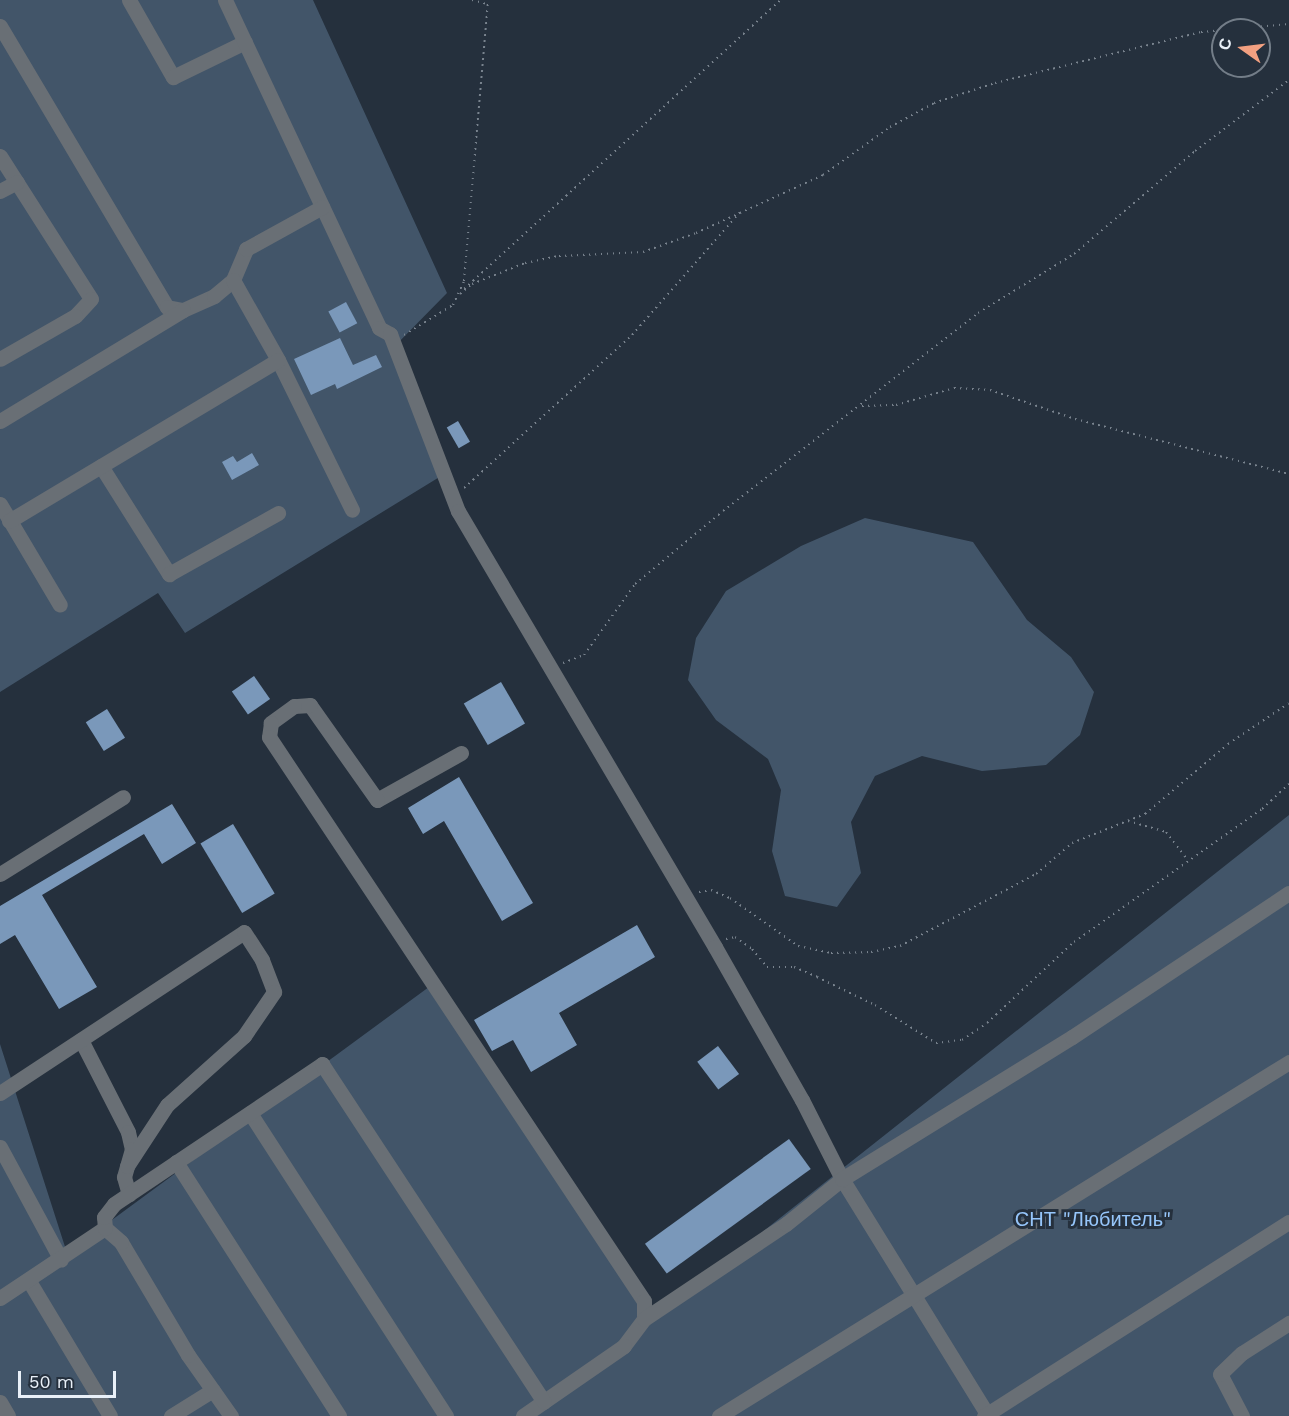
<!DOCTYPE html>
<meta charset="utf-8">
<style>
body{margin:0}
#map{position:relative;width:1289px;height:1416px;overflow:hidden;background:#25303d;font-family:"Work Sans",sans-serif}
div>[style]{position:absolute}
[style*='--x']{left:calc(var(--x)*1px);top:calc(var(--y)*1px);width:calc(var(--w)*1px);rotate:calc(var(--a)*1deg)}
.green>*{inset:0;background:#425569}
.building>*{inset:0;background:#7a98ba;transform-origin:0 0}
.path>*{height:2px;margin-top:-1px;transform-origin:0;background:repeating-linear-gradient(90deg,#79838e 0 1.5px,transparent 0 6px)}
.minor>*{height:15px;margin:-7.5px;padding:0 7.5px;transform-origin:7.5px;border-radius:7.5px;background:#696f75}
span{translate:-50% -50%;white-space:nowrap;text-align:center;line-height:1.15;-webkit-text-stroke:6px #25303d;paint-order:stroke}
.park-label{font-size:20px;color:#96c6fb}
.north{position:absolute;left:1211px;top:18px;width:60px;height:60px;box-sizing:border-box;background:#25303d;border:2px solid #737d88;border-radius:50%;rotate:284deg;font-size:16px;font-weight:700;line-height:24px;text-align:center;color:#e9f0f8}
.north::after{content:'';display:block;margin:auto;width:21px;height:27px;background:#f2a081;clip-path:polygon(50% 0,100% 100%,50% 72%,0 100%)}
.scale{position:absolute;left:18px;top:1371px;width:98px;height:27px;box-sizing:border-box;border:3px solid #e9f0f8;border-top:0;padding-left:8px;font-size:18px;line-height:21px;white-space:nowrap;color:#e9f0f8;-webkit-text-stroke:4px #25303d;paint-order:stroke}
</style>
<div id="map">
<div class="green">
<i style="clip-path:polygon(0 0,313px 0,447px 293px,391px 350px,446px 473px,185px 633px,158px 593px,0 692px)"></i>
<i style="clip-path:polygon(865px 518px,973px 542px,1027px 620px,1071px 657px,1094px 692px,1080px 735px,1046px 765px,982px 771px,922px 756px,875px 776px,851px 822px,861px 873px,837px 907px,785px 896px,772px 851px,781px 790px,768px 759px,716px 720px,688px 680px,696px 638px,726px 591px,801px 546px)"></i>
<i style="clip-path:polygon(1289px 815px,1289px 1416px,0 1416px,0 1044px,67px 1253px,433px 984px,650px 1321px)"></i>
</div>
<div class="building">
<i style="left:346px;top:302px;width:24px;height:20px;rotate:62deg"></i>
<i style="clip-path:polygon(340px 338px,353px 365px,376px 355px,382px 367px,337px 389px,335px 384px,311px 395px,294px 359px)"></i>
<i style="left:458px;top:421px;width:24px;height:13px;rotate:60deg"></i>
<i style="clip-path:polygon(252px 453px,259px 465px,232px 480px,222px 462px,233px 456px,237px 462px)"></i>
<i style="left:254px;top:676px;width:28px;height:27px;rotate:55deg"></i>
<i style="left:501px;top:682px;width:48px;height:43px;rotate:60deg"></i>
<i style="left:107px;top:709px;width:34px;height:25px;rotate:58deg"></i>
<i style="clip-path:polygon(459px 777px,533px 903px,502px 921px,444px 821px,423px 834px,408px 808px)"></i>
<i style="clip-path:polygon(172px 804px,196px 843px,162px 864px,144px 834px,42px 895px,97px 987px,59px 1009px,15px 935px,0 944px,0 906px)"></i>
<i style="left:233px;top:824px;width:81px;height:38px;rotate:59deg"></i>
<i style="clip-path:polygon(637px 925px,655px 957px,559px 1013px,577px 1045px,531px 1072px,513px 1040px,492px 1051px,474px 1020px)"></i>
<i style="left:718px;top:1046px;width:35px;height:26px;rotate:53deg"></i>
<i style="left:789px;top:1139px;width:37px;height:178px;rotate:54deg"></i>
</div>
<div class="path">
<i style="--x:472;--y:0;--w:16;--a:15"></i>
<i style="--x:464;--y:289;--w:428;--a:-42.4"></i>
<i style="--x:460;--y:294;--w:16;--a:-40"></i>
<i style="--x:472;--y:284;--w:57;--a:-21.6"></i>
<i style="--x:525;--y:263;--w:35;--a:-12"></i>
<i style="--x:559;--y:256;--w:84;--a:-2.7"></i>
<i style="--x:643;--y:252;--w:56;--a:-19.7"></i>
<i style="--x:696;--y:233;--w:140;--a:-24.5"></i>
<i style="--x:823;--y:175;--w:82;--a:-35.6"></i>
<i style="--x:890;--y:127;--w:50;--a:-28.6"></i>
<i style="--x:934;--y:103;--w:64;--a:-18.2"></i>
<i style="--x:995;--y:83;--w:212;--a:-13.9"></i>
<i style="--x:1201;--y:32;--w:88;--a:-5.2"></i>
<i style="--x:404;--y:335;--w:57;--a:-31.5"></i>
<i style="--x:453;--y:305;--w:26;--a:-65"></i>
<i style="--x:464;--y:281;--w:282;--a:-85.1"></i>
<i style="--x:862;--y:406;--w:34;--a:-2"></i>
<i style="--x:896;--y:405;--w:60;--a:-16.3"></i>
<i style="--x:954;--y:388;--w:36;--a:3"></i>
<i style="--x:990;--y:390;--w:90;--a:18.8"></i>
<i style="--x:1075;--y:419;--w:221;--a:14.4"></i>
<i style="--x:464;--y:488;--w:227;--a:-42.3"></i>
<i style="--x:632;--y:335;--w:167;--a:-48.7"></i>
<i style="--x:563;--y:663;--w:22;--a:-21"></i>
<i style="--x:584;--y:655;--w:87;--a:-54.3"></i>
<i style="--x:635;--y:584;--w:114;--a:-39.7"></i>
<i style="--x:723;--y:511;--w:323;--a:-37.8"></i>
<i style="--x:978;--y:313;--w:113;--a:-31.6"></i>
<i style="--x:1074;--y:254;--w:159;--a:-40.4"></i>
<i style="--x:1195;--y:151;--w:118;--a:-37.1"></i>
<i style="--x:1128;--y:821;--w:40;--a:16"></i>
<i style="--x:1166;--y:832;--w:34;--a:52"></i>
<i style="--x:699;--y:892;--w:12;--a:-9"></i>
<i style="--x:711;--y:890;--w:21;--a:23"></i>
<i style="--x:730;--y:898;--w:83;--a:35.2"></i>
<i style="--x:798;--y:946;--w:34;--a:12"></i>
<i style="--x:831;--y:953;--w:40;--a:-1.4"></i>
<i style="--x:871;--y:952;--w:30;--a:-12"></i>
<i style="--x:900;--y:946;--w:154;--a:-27.9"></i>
<i style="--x:1036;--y:874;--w:48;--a:-40.7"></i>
<i style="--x:1072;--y:843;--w:79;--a:-21.7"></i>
<i style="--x:1145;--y:814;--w:109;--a:-40.1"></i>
<i style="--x:1228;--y:744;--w:73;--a:-33.9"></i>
<i style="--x:726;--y:939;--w:9;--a:-13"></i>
<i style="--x:735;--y:937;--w:21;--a:35"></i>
<i style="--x:752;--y:949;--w:23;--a:50"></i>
<i style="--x:767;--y:967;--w:27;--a:0"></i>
<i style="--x:794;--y:967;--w:25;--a:23"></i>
<i style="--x:817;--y:977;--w:64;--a:25.8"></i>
<i style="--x:875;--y:1005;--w:72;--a:31.9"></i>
<i style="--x:936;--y:1043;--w:26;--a:-7"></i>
<i style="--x:962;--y:1040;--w:30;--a:-34"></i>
<i style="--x:987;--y:1023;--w:119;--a:-43"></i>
<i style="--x:1074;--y:942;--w:230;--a:-35.3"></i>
<i style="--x:1262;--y:809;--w:37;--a:-43"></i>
</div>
<div class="minor">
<i style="--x:129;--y:0;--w:89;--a:60.3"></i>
<i style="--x:173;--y:77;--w:80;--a:-25.9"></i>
<i style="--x:225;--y:0;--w:362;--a:64.8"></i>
<i style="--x:379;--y:328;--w:13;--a:29"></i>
<i style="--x:390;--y:334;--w:190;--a:69"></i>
<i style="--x:458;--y:511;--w:506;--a:59.48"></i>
<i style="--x:715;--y:947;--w:176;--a:60.4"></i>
<i style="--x:802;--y:1100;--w:89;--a:63.1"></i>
<i style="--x:842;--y:1179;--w:276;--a:58.3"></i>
<i style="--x:0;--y:26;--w:327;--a:59.3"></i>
<i style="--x:167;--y:307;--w:16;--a:11"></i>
<i style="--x:183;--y:310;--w:34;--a:-24"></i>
<i style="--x:214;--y:296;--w:25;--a:-40"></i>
<i style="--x:233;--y:280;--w:34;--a:-67"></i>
<i style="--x:246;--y:249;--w:87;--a:-28.9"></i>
<i style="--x:0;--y:156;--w:169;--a:57.5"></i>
<i style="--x:91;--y:299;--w:23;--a:133"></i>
<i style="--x:75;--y:316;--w:86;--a:150.2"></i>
<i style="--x:0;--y:191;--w:19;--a:-28"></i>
<i style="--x:233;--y:280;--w:92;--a:60.6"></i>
<i style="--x:278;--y:360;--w:167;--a:63.7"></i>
<i style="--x:0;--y:421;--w:214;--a:-31.2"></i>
<i style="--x:101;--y:466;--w:128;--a:57.8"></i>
<i style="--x:169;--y:574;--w:125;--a:-29.2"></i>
<i style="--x:0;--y:504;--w:117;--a:59.3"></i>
<i style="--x:9;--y:521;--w:313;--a:-30.9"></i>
<i style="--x:461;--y:753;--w:96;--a:150.8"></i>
<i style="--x:377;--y:800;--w:116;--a:-125.2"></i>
<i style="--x:310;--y:705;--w:16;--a:176"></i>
<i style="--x:294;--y:706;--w:29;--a:144"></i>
<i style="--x:271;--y:723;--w:14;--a:98"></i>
<i style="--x:269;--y:737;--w:677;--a:56.38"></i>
<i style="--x:644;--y:1301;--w:18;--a:90"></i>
<i style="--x:644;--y:1319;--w:34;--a:127"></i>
<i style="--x:624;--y:1346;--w:123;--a:145.3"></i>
<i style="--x:0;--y:874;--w:145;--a:-32"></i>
<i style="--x:81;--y:1040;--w:103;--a:62.9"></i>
<i style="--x:128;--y:1132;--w:17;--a:77"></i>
<i style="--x:132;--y:1149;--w:29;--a:106"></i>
<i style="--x:124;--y:1177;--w:18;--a:74"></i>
<i style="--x:0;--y:1093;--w:292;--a:-33.4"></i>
<i style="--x:244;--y:932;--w:33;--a:57"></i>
<i style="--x:262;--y:960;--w:34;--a:69"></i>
<i style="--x:274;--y:992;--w:53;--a:124.3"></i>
<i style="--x:244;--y:1036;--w:103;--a:138.1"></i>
<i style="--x:167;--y:1105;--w:73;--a:123.3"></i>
<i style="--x:250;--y:1113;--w:361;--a:57.1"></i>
<i style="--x:0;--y:1147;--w:128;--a:61.6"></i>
<i style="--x:176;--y:1162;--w:302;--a:57.3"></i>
<i style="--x:29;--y:1281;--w:157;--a:59"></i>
<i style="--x:0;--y:1298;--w:126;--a:-33.7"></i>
<i style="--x:644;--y:1319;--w:171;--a:-33.8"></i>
<i style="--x:786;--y:1224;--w:72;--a:-38.8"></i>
<i style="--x:842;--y:1179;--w:270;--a:-31.7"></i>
<i style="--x:1072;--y:1037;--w:260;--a:-33.6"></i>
<i style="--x:0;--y:1402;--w:16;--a:60"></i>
<i style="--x:171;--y:1416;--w:49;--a:-31.8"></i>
<i style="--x:231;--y:1416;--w:75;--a:-125.2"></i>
<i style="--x:188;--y:1355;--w:131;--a:-120.7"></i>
<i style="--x:121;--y:1242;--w:21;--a:-139"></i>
<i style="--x:105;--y:1228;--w:11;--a:-95"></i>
<i style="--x:104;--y:1217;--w:16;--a:-52"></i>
<i style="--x:114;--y:1204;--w:251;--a:-33.9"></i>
<i style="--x:322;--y:1064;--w:404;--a:56.7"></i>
<i style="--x:719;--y:1416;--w:671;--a:-31.84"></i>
<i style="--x:984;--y:1416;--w:361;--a:-32.5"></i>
<i style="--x:1242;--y:1416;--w:47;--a:-117.6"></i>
<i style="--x:1220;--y:1374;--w:30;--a:-44"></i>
<i style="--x:1242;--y:1353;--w:56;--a:-32.6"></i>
</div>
<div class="park-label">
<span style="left:1093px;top:1219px">СНТ "Любитель"</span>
</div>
<div class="north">С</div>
<div class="scale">50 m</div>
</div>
